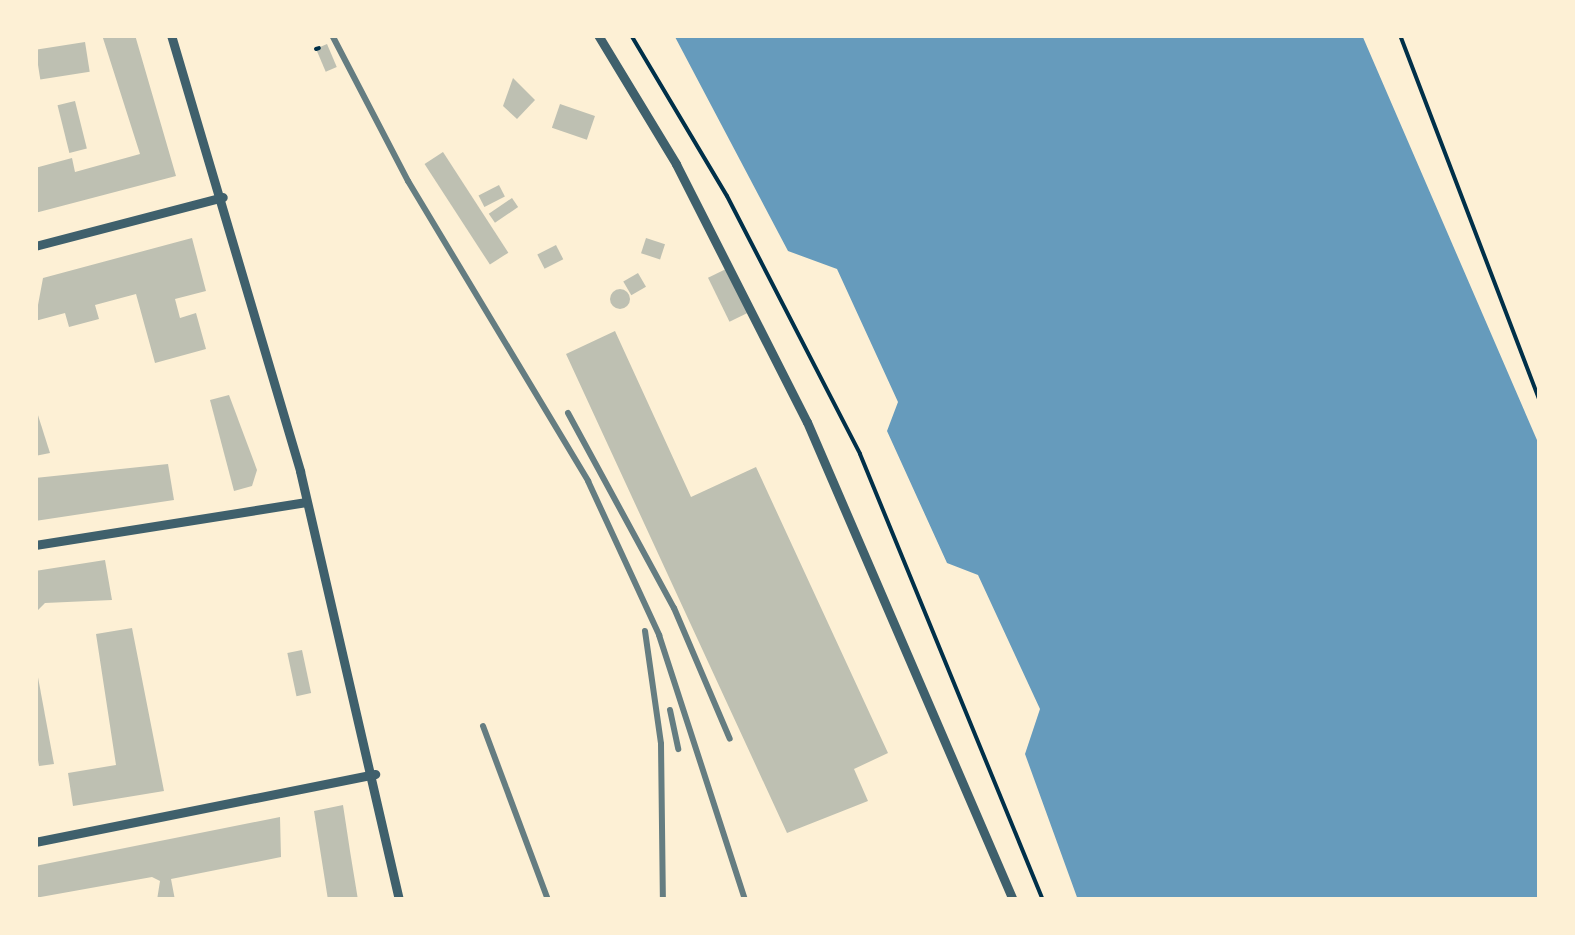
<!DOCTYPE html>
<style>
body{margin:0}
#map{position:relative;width:1575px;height:935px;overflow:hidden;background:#fdf0d5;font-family:"IBM Plex Sans",sans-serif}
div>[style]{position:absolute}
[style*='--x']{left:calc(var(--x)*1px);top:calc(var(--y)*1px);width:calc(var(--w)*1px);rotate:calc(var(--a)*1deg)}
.water>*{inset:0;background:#669bbc}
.building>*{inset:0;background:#bec0b2;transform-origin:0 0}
.round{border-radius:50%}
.path>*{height:4px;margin:-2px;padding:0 2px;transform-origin:2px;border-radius:2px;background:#003049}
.minor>*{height:9px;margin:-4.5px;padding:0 4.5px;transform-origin:4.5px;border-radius:4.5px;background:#3f606c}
.rail>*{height:6px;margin:-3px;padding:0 3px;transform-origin:3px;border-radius:3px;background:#657d81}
span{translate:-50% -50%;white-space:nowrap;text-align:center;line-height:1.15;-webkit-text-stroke:10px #fdf0d5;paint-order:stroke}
.frame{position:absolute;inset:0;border:38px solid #fdf0d5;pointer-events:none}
</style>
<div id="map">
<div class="water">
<i style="clip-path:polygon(674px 35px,1362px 35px,1540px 447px,1540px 900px,1078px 900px,1025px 754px,1040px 709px,978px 575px,947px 563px,887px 431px,898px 402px,837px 269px,788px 251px)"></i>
</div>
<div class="building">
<i style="clip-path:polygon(102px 35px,135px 35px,176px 176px,35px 213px,35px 168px,72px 158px,75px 172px,140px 154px)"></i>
<i style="left:85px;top:42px;width:30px;height:50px;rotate:81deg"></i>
<i style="left:327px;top:44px;width:25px;height:12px;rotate:67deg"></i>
<i style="clip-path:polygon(513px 78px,535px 100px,517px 119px,503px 106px)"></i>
<i style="left:75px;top:101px;width:49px;height:18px;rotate:76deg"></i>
<i style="left:560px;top:104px;width:37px;height:25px;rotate:19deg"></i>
<i style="left:443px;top:152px;width:120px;height:22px;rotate:57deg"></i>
<i style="left:499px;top:185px;width:13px;height:23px;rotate:63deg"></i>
<i style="left:512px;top:198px;width:11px;height:28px;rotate:56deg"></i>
<i style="clip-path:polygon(192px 238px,206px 291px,175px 299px,180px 318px,196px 313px,206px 349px,155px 363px,136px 294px,95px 305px,99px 319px,69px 327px,65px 313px,35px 321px,43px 278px)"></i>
<i style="left:646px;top:238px;width:20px;height:16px;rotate:18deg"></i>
<i style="left:556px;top:245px;width:16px;height:21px;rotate:63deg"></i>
<i style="left:726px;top:269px;width:49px;height:20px;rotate:64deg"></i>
<i style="left:638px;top:273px;width:16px;height:17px;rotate:60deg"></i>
<i class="round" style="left:610px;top:289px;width:20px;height:20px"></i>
<i style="clip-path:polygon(615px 331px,691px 497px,756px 467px,888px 753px,854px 769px,868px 801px,787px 833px,566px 354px)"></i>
<i style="clip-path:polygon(229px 395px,257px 470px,252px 486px,234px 491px,210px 400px)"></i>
<i style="clip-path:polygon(36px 409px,50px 453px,35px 456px,35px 410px)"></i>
<i style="clip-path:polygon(168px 464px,174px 500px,35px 521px,35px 478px)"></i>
<i style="clip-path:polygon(105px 560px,112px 600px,45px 603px,35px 613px,35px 571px)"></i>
<i style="clip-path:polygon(132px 628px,164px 791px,73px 806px,68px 773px,116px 765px,96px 634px)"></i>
<i style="left:302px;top:650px;width:44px;height:15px;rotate:78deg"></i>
<i style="clip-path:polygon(35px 661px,54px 764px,39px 766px,35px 742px)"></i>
<i style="clip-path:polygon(343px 805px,350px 851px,358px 900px,328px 900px,314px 811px)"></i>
<i style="clip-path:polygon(280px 817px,281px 857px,171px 879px,175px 900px,157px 900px,160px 881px,152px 877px,35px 898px,35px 866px)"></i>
</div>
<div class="path">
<i style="--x:631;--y:35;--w:187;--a:59.2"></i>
<i style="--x:727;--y:196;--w:290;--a:62.7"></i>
<i style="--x:860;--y:454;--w:482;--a:67.7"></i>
<i style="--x:1400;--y:35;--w:393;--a:69.1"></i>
<i style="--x:316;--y:49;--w:3;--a:-18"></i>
</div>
<div class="minor">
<i style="--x:171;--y:35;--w:455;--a:73.5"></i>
<i style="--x:300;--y:471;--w:440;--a:77"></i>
<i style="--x:598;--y:35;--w:151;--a:58.8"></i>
<i style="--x:676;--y:164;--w:289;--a:63.1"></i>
<i style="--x:807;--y:422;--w:520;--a:66.69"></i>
<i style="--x:35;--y:246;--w:194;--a:-14.6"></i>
<i style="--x:35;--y:545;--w:273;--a:-9"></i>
<i style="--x:35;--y:842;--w:347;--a:-11.3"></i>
</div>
<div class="rail">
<i style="--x:332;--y:35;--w:165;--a:62.5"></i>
<i style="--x:408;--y:181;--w:350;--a:59"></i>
<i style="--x:588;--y:481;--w:170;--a:65.2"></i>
<i style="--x:659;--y:635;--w:279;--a:72"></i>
<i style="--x:568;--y:413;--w:222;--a:61.5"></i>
<i style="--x:674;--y:608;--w:142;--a:66.9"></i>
<i style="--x:645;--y:631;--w:114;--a:81.9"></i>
<i style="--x:661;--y:744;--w:156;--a:89.3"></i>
<i style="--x:670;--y:710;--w:40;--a:78"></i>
<i style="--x:483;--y:726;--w:186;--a:69.5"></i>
</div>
<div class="frame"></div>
</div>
